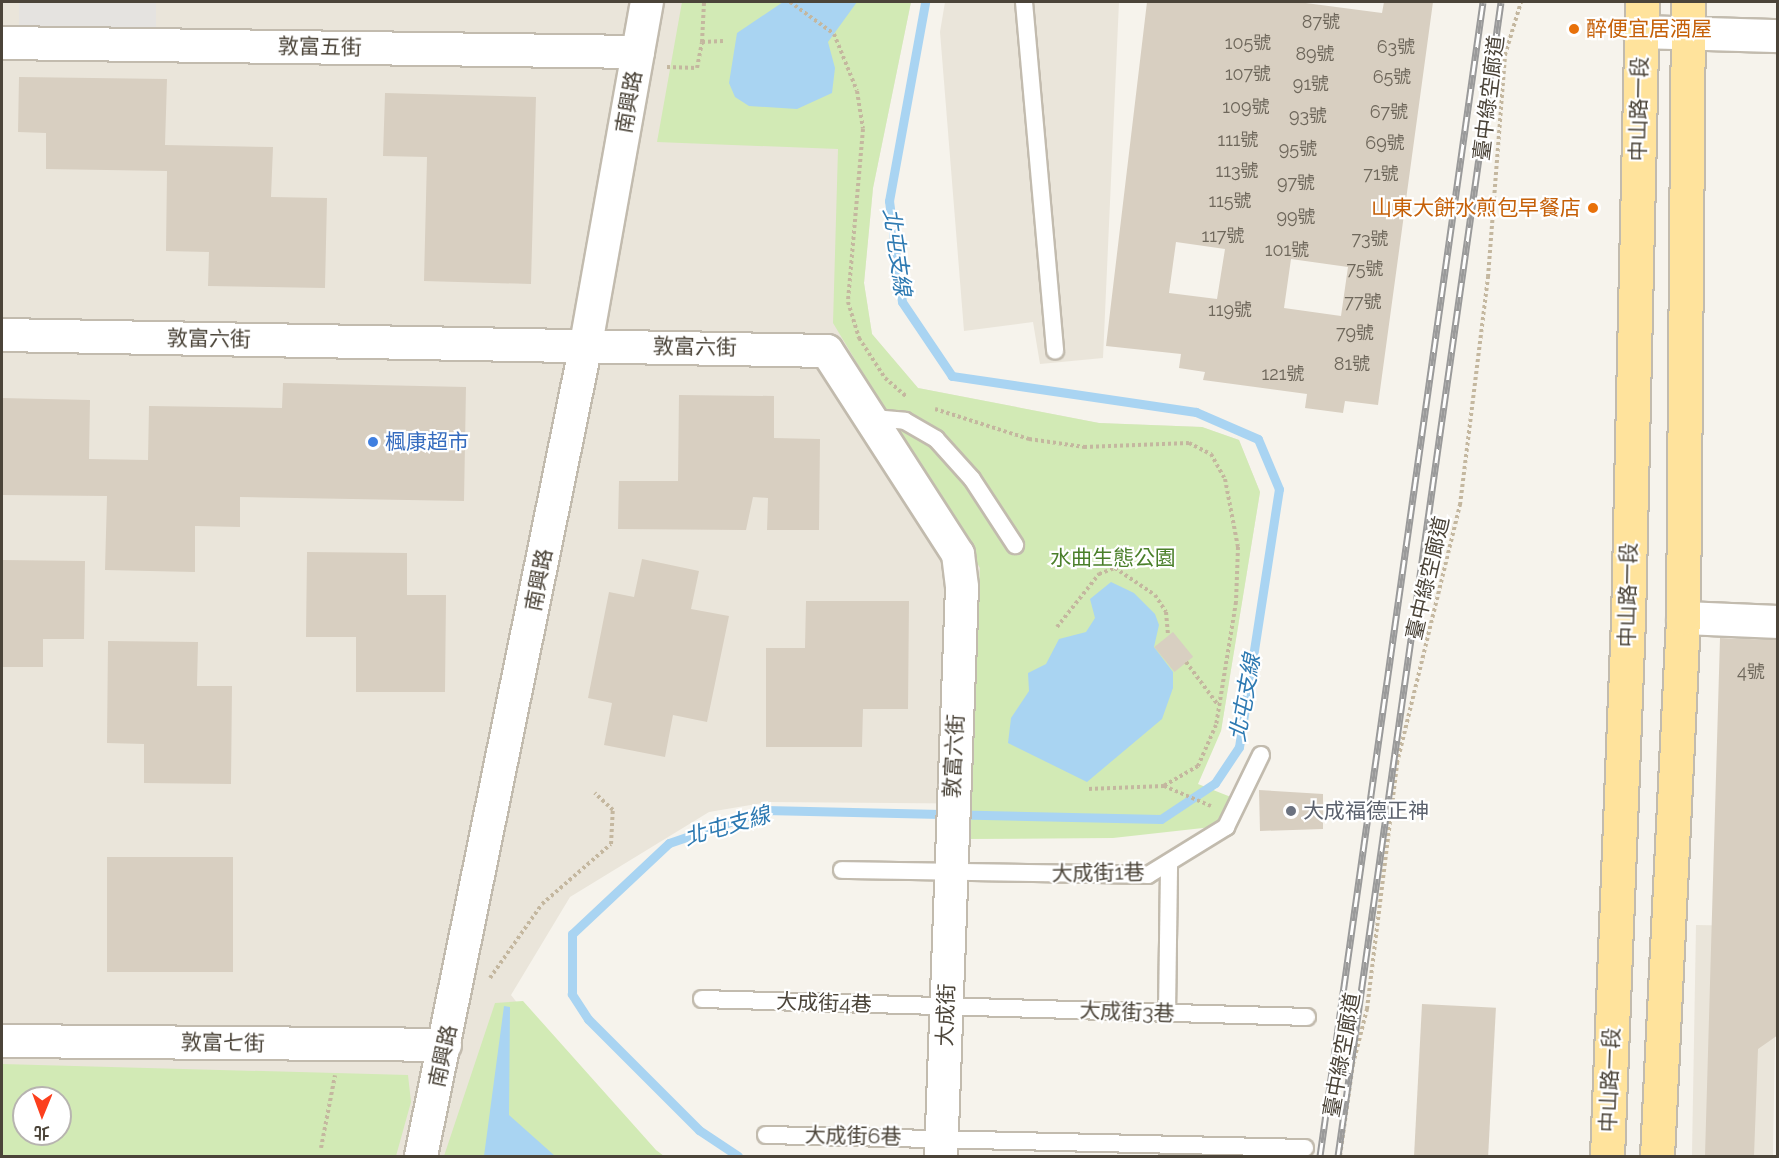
<!DOCTYPE html>
<meta charset="utf-8">
<style>
body{margin:0}
#map{position:relative;width:1779px;height:1158px;overflow:hidden;background:#f6f3ec;font-family:Raleway,"Noto Sans TC",sans-serif}
div>[style]{position:absolute}
[style*='--x']{left:calc(var(--x)*1px);top:calc(var(--y)*1px);width:calc(var(--w)*1px);rotate:calc(var(--a)*1deg)}
.residential>*{inset:0;background:#eae5da;transform-origin:0 0}
.green>*{inset:0;background:#d2eab5}
.parking>*{inset:0;background:#e5e3e0;transform-origin:0 0}
.water>*{inset:0;background:#a9d4f2}
.stream>*{height:9px;margin:-4.5px;padding:0 4.5px;transform-origin:4.5px;border-radius:4.5px;background:#a9d4f2}
.building>*{inset:0;background:#d8cfc1;transform-origin:0 0}
.path>*{height:4px;margin-top:-2px;transform-origin:0;background:repeating-linear-gradient(90deg,#c4b79f 0 3px,transparent 0 6px)}
.roads{filter:drop-shadow(2px 0 #c2bbae) drop-shadow(-2px 0 #c2bbae) drop-shadow(0 2px #c2bbae) drop-shadow(0 -2px #c2bbae)}
.service>*{height:16px;margin:-8px;padding:0 8px;transform-origin:8px;border-radius:8px;background:#fff}
.minor>*{height:32px;margin:-16px;padding:0 16px;transform-origin:16px;border-radius:16px;background:#fff}
.primary>*{height:33px;margin:-16.5px;padding:0 16.5px;transform-origin:16.5px;border-radius:16.5px;background:#ffe39c}
.rail>*{height:7px;margin-top:-3.5px;transform-origin:0;background:repeating-linear-gradient(90deg,#fff 0 14px,#9a9a9a 0 28px);box-sizing:border-box;border-block:2px solid #9a9a9a}
.dots>*{width:16px;height:16px;translate:-50% -50%;box-sizing:border-box;border:3px solid #fff;border-radius:50%}
span{translate:-50% -50%;white-space:nowrap;text-align:center;line-height:1.15;-webkit-text-stroke:4.5px #fff;paint-order:stroke}
.number-label{font-size:18px;color:#6e675b}
.number-label span{-webkit-text-stroke-width:0}
.food-label{font-size:21px;color:#c56008}
.left{translate:0 -50%;text-align:left}
.right{translate:-100% -50%;text-align:right}
.street-label{font-size:21px;color:#4b4439}
.shop-label{font-size:21px;color:#366cbe}
.park-label{font-size:21px;color:#4a7f2a}
.worship-label{font-size:21px;color:#5b616d}
.water-label{font-size:22px;color:#2e7ab2;font-style:italic}
.frame{position:absolute;inset:0;border:3px solid #4b4439;pointer-events:none}
.north{position:absolute;left:12px;top:1086px;width:60px;height:60px;box-sizing:border-box;background:#fff;border:2px solid #b7b4b0;border-radius:50%;rotate:181deg;font-size:16px;font-weight:700;line-height:24px;text-align:center;color:#4b4439}
.north::after{content:'';display:block;margin:auto;width:21px;height:27px;background:#fc3f1d;clip-path:polygon(50% 0,100% 100%,50% 72%,0 100%)}
</style>
<div id="map">
<div class="residential">
<i style="clip-path:polygon(evenodd,2px 2px,911px 2px,873px 188px,864px 283px,872px 334px,918px 388px,1099px 423px,1202px 427px,1239px 440px,1260px 492px,1221px 731px,1150px 805px,769px 802px,709px 812px,570px 897px,511px 995px,637px 1156px,2px 1156px,2px 2px,24px 1098px,60px 1098px,60px 1134px,24px 1134px,24px 1098px)"></i>
<i style="clip-path:polygon(945px 2px,1119px 2px,1103px 358px,1040px 364px,1033px 322px,964px 331px,940px 32px)"></i>
<i style="left:1696px;top:925px;width:81px;height:231px;rotate:1deg"></i>
</div>
<div class="green">
<i style="clip-path:polygon(682px 2px,911px 2px,873px 188px,864px 283px,872px 334px,918px 388px,1099px 423px,1202px 427px,1239px 440px,1260px 492px,1221px 731px,1198px 784px,1241px 801px,1221px 826px,1113px 838px,963px 839px,980px 568px,833px 323px,838px 149px,657px 142px)"></i>
<i style="clip-path:polygon(523px 1001px,656px 1150px,664px 1156px,444px 1156px,495px 1003px)"></i>
<i style="clip-path:polygon(evenodd,2px 1064px,408px 1075px,411px 1102px,396px 1156px,2px 1156px,2px 1064px,24px 1098px,60px 1098px,60px 1134px,24px 1134px,24px 1098px)"></i>
</div>
<div class="parking">
<i style="left:19px;top:2px;width:137px;height:25px"></i>
</div>
<div class="water">
<i style="clip-path:polygon(783px 2px,857px 2px,828px 42px,835px 68px,832px 93px,797px 109px,749px 106px,735px 97px,729px 83px,737px 33px)"></i>
<i style="clip-path:polygon(1111px 582px,1134px 593px,1155px 614px,1159px 625px,1154px 647px,1173px 672px,1173px 688px,1162px 719px,1087px 782px,1008px 743px,1011px 718px,1029px 691px,1028px 673px,1046px 664px,1059px 639px,1086px 632px,1095px 618px,1090px 599px)"></i>
<i style="clip-path:polygon(504px 1006px,510px 1007px,509px 1115px,555px 1156px,484px 1156px)"></i>
</div>
<div class="stream">
<i style="--x:738;--y:1156;--w:47;--a:-146.3"></i>
<i style="--x:699;--y:1130;--w:157;--a:-135"></i>
<i style="--x:588;--y:1019;--w:30;--a:-123"></i>
<i style="--x:572;--y:994;--w:60;--a:-90"></i>
<i style="--x:572;--y:934;--w:133;--a:-43.2"></i>
<i style="--x:669;--y:843;--w:102;--a:-19"></i>
<i style="--x:765;--y:810;--w:396;--a:1.3"></i>
<i style="--x:1161;--y:819;--w:65;--a:-33.7"></i>
<i style="--x:1215;--y:783;--w:43;--a:-56.3"></i>
<i style="--x:1239;--y:747;--w:261;--a:-81.2"></i>
<i style="--x:1279;--y:489;--w:54;--a:-112.8"></i>
<i style="--x:1258;--y:439;--w:68;--a:-156.5"></i>
<i style="--x:1196;--y:412;--w:247;--a:-171.6"></i>
<i style="--x:952;--y:376;--w:89;--a:-124"></i>
<i style="--x:902;--y:302;--w:102;--a:-97.3"></i>
<i style="--x:889;--y:201;--w:202;--a:-79.7"></i>
</div>
<div class="building">
<i style="clip-path:polygon(evenodd,1147px 2px,1298px 2px,1382px 13px,1384px 2px,1433px 2px,1378px 405px,1345px 401px,1343px 413px,1305px 408px,1307px 394px,1203px 380px,1205px 372px,1179px 368px,1181px 354px,1106px 346px,1147px 2px,1176px 242px,1225px 249px,1217px 299px,1169px 293px,1176px 242px,1147px 2px,1291px 259px,1348px 267px,1341px 316px,1284px 308px,1291px 259px)"></i>
<i style="clip-path:polygon(19px 77px,167px 79px,165px 145px,273px 147px,271px 197px,327px 198px,325px 288px,208px 286px,209px 252px,166px 251px,167px 171px,46px 169px,46px 133px,18px 132px)"></i>
<i style="clip-path:polygon(385px 93px,536px 97px,531px 284px,424px 281px,427px 157px,383px 156px)"></i>
<i style="clip-path:polygon(283px 383px,466px 387px,464px 501px,240px 497px,240px 527px,195px 526px,195px 572px,105px 570px,107px 496px,2px 495px,2px 398px,90px 400px,89px 459px,148px 460px,149px 406px,282px 408px)"></i>
<i style="clip-path:polygon(679px 395px,774px 396px,774px 438px,820px 439px,819px 530px,767px 530px,768px 498px,753px 497px,746px 530px,618px 529px,619px 481px,678px 481px)"></i>
<i style="clip-path:polygon(307px 552px,407px 553px,407px 595px,446px 595px,445px 692px,356px 692px,356px 637px,306px 637px)"></i>
<i style="clip-path:polygon(642px 559px,699px 571px,691px 609px,729px 616px,707px 722px,673px 715px,665px 757px,604px 745px,612px 703px,588px 698px,609px 592px,634px 597px)"></i>
<i style="clip-path:polygon(2px 560px,85px 561px,84px 639px,43px 639px,43px 667px,2px 667px)"></i>
<i style="clip-path:polygon(806px 601px,909px 601px,908px 709px,863px 709px,862px 747px,766px 747px,766px 648px,805px 648px)"></i>
<i style="left:1173px;top:632px;width:32px;height:24px;rotate:51deg"></i>
<i style="clip-path:polygon(1720px 638px,1778px 640px,1778px 1035px,1758px 1049px,1754px 1156px,1705px 1156px)"></i>
<i style="clip-path:polygon(108px 641px,198px 642px,197px 686px,232px 686px,231px 784px,144px 783px,144px 744px,107px 743px)"></i>
<i style="clip-path:polygon(1259px 790px,1323px 794px,1323px 829px,1260px 831px)"></i>
<i style="left:107px;top:857px;width:126px;height:115px"></i>
<i style="left:1422px;top:1004px;width:74px;height:152px;rotate:3deg"></i>
</div>
<div class="path">
<i style="--x:790;--y:2;--w:54;--a:36"></i>
<i style="--x:834;--y:34;--w:61;--a:68"></i>
<i style="--x:857;--y:91;--w:38;--a:81"></i>
<i style="--x:863;--y:129;--w:174;--a:95"></i>
<i style="--x:848;--y:302;--w:38;--a:73"></i>
<i style="--x:859;--y:338;--w:48;--a:57"></i>
<i style="--x:885;--y:378;--w:28;--a:41"></i>
<i style="--x:702;--y:42;--w:40;--a:-87.1"></i>
<i style="--x:667;--y:67;--w:30;--a:2"></i>
<i style="--x:697;--y:68;--w:26;--a:-79"></i>
<i style="--x:702;--y:42;--w:21;--a:-3"></i>
<i style="--x:935;--y:409;--w:99;--a:17.7"></i>
<i style="--x:1029;--y:439;--w:56;--a:8.3"></i>
<i style="--x:1084;--y:447;--w:105;--a:-2.2"></i>
<i style="--x:1189;--y:443;--w:25;--a:27"></i>
<i style="--x:1211;--y:454;--w:29;--a:61"></i>
<i style="--x:1225;--y:479;--w:69;--a:79.2"></i>
<i style="--x:1238;--y:547;--w:55;--a:92.1"></i>
<i style="--x:1236;--y:602;--w:125;--a:99.2"></i>
<i style="--x:1216;--y:725;--w:45;--a:113.7"></i>
<i style="--x:1198;--y:766;--w:39;--a:150"></i>
<i style="--x:1164;--y:786;--w:77;--a:177.8"></i>
<i style="--x:1057;--y:627;--w:68;--a:-51.6"></i>
<i style="--x:1099;--y:574;--w:17;--a:-21"></i>
<i style="--x:1115;--y:568;--w:48;--a:34"></i>
<i style="--x:1155;--y:595;--w:20;--a:57"></i>
<i style="--x:1166;--y:612;--w:24;--a:85"></i>
<i style="--x:1186;--y:662;--w:54;--a:53.3"></i>
<i style="--x:1164;--y:786;--w:51;--a:23.1"></i>
<i style="--x:490;--y:978;--w:90;--a:-54.9"></i>
<i style="--x:542;--y:904;--w:91;--a:-41"></i>
<i style="--x:611;--y:844;--w:34;--a:-87"></i>
<i style="--x:613;--y:810;--w:25;--a:-137"></i>
<i style="--x:321;--y:1148;--w:74;--a:-79.1"></i>
<i style="--x:1340;--y:1156;--w:93;--a:-82"></i>
<i style="--x:1353;--y:1064;--w:57;--a:-75.7"></i>
<i style="--x:1367;--y:1009;--w:248;--a:-83"></i>
<i style="--x:1397;--y:763;--w:266;--a:-76.3"></i>
<i style="--x:1460;--y:505;--w:230;--a:-83"></i>
<i style="--x:1488;--y:277;--w:223;--a:-85.6"></i>
<i style="--x:1505;--y:55;--w:55;--a:-73.2"></i>
</div>
<div class="roads">
<div class="service">
<i style="--x:1024;--y:2;--w:350;--a:84.9"></i>
<i style="--x:873;--y:418;--w:32;--a:5"></i>
<i style="--x:905;--y:421;--w:36;--a:30"></i>
<i style="--x:936;--y:439;--w:54;--a:48"></i>
<i style="--x:972;--y:479;--w:79;--a:56.9"></i>
<i style="--x:842;--y:870;--w:306;--a:0.9"></i>
<i style="--x:1148;--y:875;--w:92;--a:-31.6"></i>
<i style="--x:1226;--y:827;--w:80;--a:-64.1"></i>
<i style="--x:702;--y:999;--w:605;--a:1.7"></i>
<i style="--x:1167;--y:1013;--w:147;--a:-89.2"></i>
<i style="--x:766;--y:1135;--w:539;--a:1.38"></i>
</div>
<div class="minor">
<i style="--x:1640;--y:32;--w:138;--a:1.7"></i>
<i style="--x:2;--y:43;--w:636;--a:0.81"></i>
<i style="--x:2;--y:335;--w:825;--a:1.11"></i>
<i style="--x:827;--y:351;--w:242;--a:57.2"></i>
<i style="--x:958;--y:554;--w:33;--a:83"></i>
<i style="--x:962;--y:587;--w:569;--a:92.11"></i>
<i style="--x:1683;--y:618;--w:95;--a:2.4"></i>
<i style="--x:2;--y:1041;--w:443;--a:0.5"></i>
<i style="--x:421;--y:1156;--w:829;--a:-78.51"></i>
<i style="--x:586;--y:344;--w:347;--a:-79.9"></i>
</div>
<div class="primary">
<i style="--x:1607;--y:1156;--w:536;--a:-87.76"></i>
<i style="--x:1628;--y:620;--w:618;--a:-88.7"></i>
<i style="--x:1657;--y:1156;--w:539;--a:-87.23"></i>
<i style="--x:1683;--y:618;--w:616;--a:-89.53"></i>
</div>
</div>
<div class="rail">
<i style="--x:1320;--y:1156;--w:1165;--a:-81.96"></i>
<i style="--x:1338;--y:1156;--w:1165;--a:-81.96"></i>
</div>
<div class="dots">
<i style="left:1574px;top:29px;background:#e8710a"></i>
<i style="left:1593px;top:208px;background:#e8710a"></i>
<i style="left:373px;top:442px;background:#3f7fe0"></i>
<i style="left:1291px;top:811px;background:#6b7280"></i>
</div>
<div class="number-label">
<span style="left:1321px;top:22px">87號</span>
<span style="left:1248px;top:43px">105號</span>
<span style="left:1396px;top:47px">63號</span>
<span style="left:1315px;top:54px">89號</span>
<span style="left:1248px;top:74px">107號</span>
<span style="left:1392px;top:77px">65號</span>
<span style="left:1311px;top:84px">91號</span>
<span style="left:1246px;top:107px">109號</span>
<span style="left:1389px;top:112px">67號</span>
<span style="left:1308px;top:116px">93號</span>
<span style="left:1238px;top:140px">111號</span>
<span style="left:1385px;top:143px">69號</span>
<span style="left:1298px;top:149px">95號</span>
<span style="left:1237px;top:171px">113號</span>
<span style="left:1381px;top:174px">71號</span>
<span style="left:1296px;top:183px">97號</span>
<span style="left:1230px;top:201px">115號</span>
<span style="left:1296px;top:217px">99號</span>
<span style="left:1223px;top:236px">117號</span>
<span style="left:1370px;top:239px">73號</span>
<span style="left:1287px;top:250px">101號</span>
<span style="left:1365px;top:269px">75號</span>
<span style="left:1363px;top:302px">77號</span>
<span style="left:1230px;top:310px">119號</span>
<span style="left:1355px;top:333px">79號</span>
<span style="left:1352px;top:364px">81號</span>
<span style="left:1283px;top:374px">121號</span>
<span style="left:1751px;top:672px">4號</span>
</div>
<div class="food-label">
<span class="left" style="left:1586px;top:29px">醉便宜居酒屋</span>
<span class="right" style="left:1581px;top:208px">山東大餅水煎包早餐店</span>
</div>
<div class="street-label">
<span style="left:320px;top:47px;rotate:1deg">敦富五街</span>
<span style="left:1489px;top:98px;rotate:-83deg">臺中綠空廊道</span>
<span style="left:629px;top:102px;rotate:-80deg">南興路</span>
<span style="left:1639px;top:109px;rotate:-89deg">中山路一段</span>
<span style="left:209px;top:339px;rotate:1deg">敦富六街</span>
<span style="left:695px;top:347px;rotate:1deg">敦富六街</span>
<span style="left:1428px;top:578px;rotate:-77deg">臺中綠空廊道</span>
<span style="left:539px;top:580px;rotate:-79deg">南興路</span>
<span style="left:1628px;top:595px;rotate:-89deg">中山路一段</span>
<span style="left:954px;top:756px;rotate:-87deg">敦富六街</span>
<span style="left:1098px;top:873px;rotate:-1deg">大成街1巷</span>
<span style="left:824px;top:1003px;rotate:2deg">大成街4巷</span>
<span style="left:1127px;top:1012px;rotate:2deg">大成街3巷</span>
<span style="left:946px;top:1015px;rotate:-88deg">大成街</span>
<span style="left:223px;top:1043px;rotate:1deg">敦富七街</span>
<span style="left:1342px;top:1055px;rotate:-80deg">臺中綠空廊道</span>
<span style="left:443px;top:1056px;rotate:-78deg">南興路</span>
<span style="left:1610px;top:1080px;rotate:-88deg">中山路一段</span>
<span style="left:853px;top:1136px;rotate:1deg">大成街6巷</span>
</div>
<div class="shop-label">
<span class="left" style="left:385px;top:442px">楓康超市</span>
</div>
<div class="park-label">
<span style="left:1113px;top:558px">水曲生態公園</span>
</div>
<div class="worship-label">
<span class="left" style="left:1303px;top:811px">大成福德正神</span>
</div>
<div class="water-label">
<span style="left:897px;top:252px;rotate:82deg">北屯支線</span>
<span style="left:1245px;top:698px;rotate:-80deg">北屯支線</span>
<span style="left:727px;top:826px;rotate:-16deg">北屯支線</span>
</div>
<div class="frame"></div>
<div class="north">北</div>
</div>
